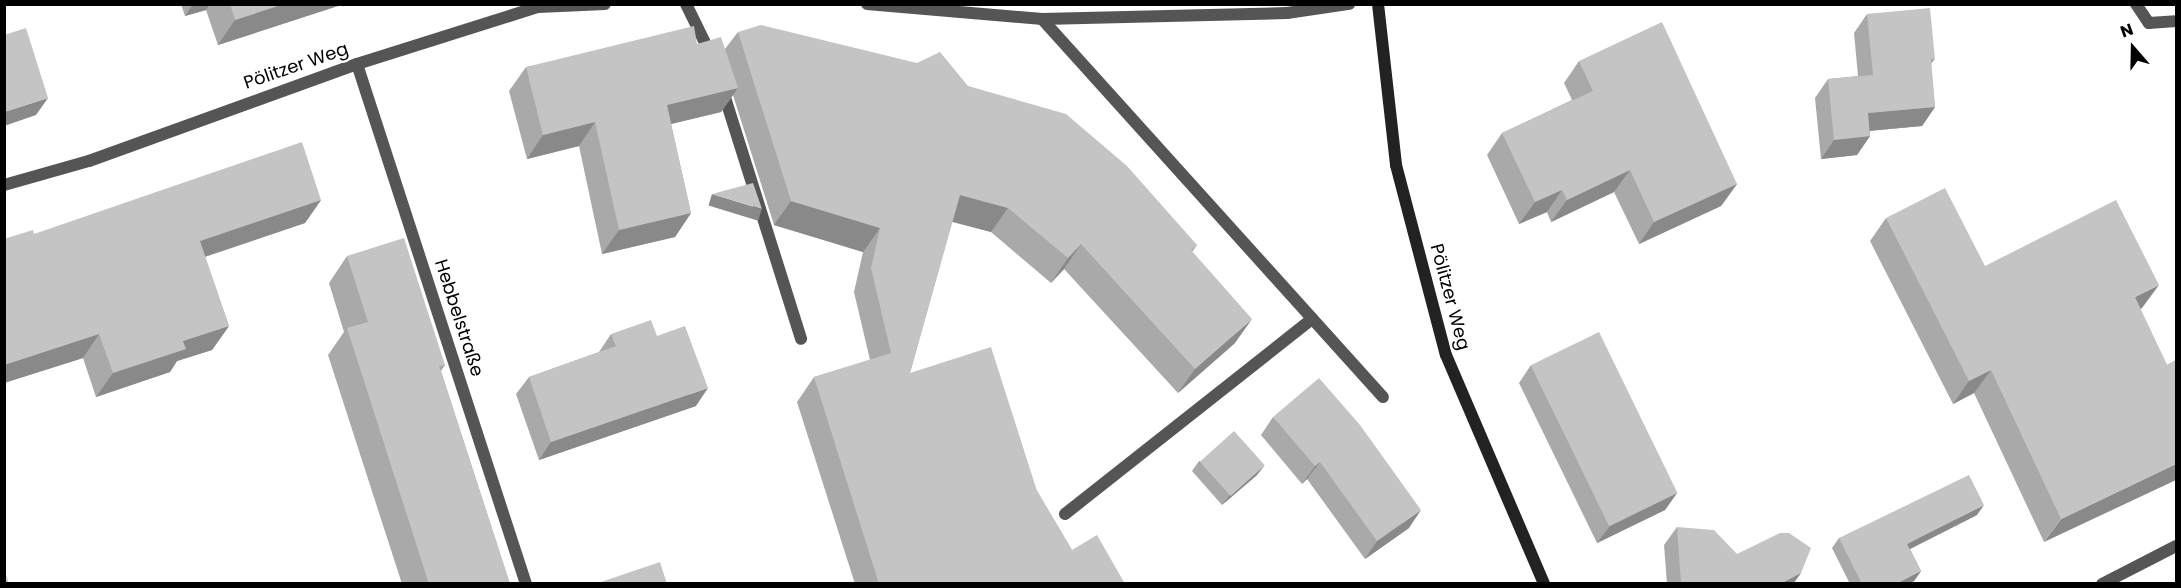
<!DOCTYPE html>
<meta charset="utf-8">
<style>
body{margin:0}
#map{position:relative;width:2181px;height:588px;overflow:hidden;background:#fff;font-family:Poppins,sans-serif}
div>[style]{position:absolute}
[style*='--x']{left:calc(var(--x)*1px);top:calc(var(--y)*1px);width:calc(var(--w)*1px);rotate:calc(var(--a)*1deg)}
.service>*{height:12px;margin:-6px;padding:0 6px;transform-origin:6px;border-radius:6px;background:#555}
.minor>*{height:12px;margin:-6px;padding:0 6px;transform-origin:6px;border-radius:6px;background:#555}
.tertiary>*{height:12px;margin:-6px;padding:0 6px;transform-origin:6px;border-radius:6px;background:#555}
.secondary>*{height:12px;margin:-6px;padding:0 6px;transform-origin:6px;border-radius:6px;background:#222}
.wall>*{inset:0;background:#a9a9a9}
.shaded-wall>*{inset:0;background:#898989;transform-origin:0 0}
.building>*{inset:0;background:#c4c4c4;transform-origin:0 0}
span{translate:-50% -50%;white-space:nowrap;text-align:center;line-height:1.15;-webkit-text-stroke:4.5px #fff;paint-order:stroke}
.street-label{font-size:18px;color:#000}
.frame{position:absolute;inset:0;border:6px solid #000;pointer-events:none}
.north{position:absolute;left:2103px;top:18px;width:60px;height:60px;-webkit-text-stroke:4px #fff;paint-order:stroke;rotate:340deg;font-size:16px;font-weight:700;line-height:24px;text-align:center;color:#000}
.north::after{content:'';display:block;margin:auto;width:21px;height:27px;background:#000;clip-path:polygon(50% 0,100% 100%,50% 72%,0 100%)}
</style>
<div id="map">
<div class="service">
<i style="--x:686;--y:4;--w:57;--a:63.9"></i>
<i style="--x:2136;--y:4;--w:23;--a:56"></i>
<i style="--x:2149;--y:23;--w:27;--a:-4"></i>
<i style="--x:722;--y:88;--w:263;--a:72.5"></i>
<i style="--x:1065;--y:514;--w:315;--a:-38.3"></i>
</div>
<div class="minor">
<i style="--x:1042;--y:19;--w:509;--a:47.95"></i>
<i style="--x:357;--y:64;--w:547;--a:72"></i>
<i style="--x:2102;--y:584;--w:83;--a:-27.2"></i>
</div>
<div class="tertiary">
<i style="--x:867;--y:4;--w:176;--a:4.9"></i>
<i style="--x:1042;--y:19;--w:245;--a:-1.4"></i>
<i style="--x:1287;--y:13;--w:63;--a:-8.3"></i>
<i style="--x:4;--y:185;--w:88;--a:-15.8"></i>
<i style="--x:89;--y:161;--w:285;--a:-19.9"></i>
<i style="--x:357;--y:64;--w:190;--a:-17.5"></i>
<i style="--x:538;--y:7;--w:67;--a:-2.6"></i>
</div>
<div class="secondary">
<i style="--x:1378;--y:4;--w:162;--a:83.6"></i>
<i style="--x:1396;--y:165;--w:196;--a:75.3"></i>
<i style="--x:1446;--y:355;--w:249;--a:66.8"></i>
</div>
<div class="wall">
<i style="clip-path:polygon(181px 4px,344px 4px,218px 45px,206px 10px,185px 16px)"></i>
<i style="clip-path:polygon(1867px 14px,1935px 59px,1931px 64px,1935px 107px,1922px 126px,1870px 131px,1870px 136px,1857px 155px,1821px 159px,1815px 98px,1828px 79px,1858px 76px,1854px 33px)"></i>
<i style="clip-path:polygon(738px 32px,968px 86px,1197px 245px,1192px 252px,1235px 343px,1178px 393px,1064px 269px,1051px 283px,991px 232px,952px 222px,910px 373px,1037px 491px,1072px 550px,1125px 584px,855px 584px,797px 402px,814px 377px,870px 360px,854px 292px,863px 252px,774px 225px,733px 95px,721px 112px,671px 124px,691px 213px,675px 237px,602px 254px,579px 146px,527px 159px,509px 91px,526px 67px,697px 44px,725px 49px)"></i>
<i style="clip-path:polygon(1579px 61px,1737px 184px,1721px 206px,1639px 244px,1614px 192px,1551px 222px,1547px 212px,1519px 224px,1487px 155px,1502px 133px,1572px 100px,1564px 83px)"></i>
<i style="clip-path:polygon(321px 200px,305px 223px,205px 257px,229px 326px,212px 350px,177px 361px,170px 372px,96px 397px,83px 358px,4px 383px,4px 239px,34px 234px)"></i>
<i style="clip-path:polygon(1886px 218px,1985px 266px,2142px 308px,2140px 309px,2167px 365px,2176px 360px,2044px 542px,1974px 393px,1953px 404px,1870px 241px)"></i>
<i style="clip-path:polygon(347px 256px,445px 365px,441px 371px,510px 584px,402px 584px,328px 355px,344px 332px,329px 283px)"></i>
<i style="clip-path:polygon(611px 334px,657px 336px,696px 406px,539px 460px,516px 394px,529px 377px,599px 352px)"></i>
<i style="clip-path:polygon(1531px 365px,1677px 493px,1665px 510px,1597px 543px,1519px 383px)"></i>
<i style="clip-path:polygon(1273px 417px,1409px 528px,1365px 559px,1307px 479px,1302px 484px,1261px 435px)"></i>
<i style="clip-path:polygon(1199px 461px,1257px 475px,1222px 505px,1192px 471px)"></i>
<i style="clip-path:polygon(1977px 515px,1910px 549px,1921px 571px,1914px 581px,1909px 584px,1850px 584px,1832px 548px,1839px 538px)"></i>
<i style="clip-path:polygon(1677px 527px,1737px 554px,1801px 573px,1793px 584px,1667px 584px,1664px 545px)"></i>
</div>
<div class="shaded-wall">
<i style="clip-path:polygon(193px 4px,210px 4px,206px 10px,185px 16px)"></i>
<i style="clip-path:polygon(284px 4px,344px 4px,218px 45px,235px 20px)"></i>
<i style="clip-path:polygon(738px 88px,721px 112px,650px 129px,667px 105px)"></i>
<i style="clip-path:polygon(48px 98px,36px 115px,4px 126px,4px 112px)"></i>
<i style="clip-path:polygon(1935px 107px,1922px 126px,1855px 132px,1868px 113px)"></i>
<i style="clip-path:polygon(595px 122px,579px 146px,527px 159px,543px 135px)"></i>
<i style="clip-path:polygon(1870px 136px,1857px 155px,1821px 159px,1834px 140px)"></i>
<i style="clip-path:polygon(1630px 170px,1614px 192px,1551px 222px,1567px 200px)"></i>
<i style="clip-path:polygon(1737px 184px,1721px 206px,1639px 244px,1654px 222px)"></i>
<i style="clip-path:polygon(1562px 190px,1547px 212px,1519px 224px,1535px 202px)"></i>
<i style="left:712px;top:194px;width:52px;height:12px;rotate:17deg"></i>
<i style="clip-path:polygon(960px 195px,1008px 208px,991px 232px,943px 219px)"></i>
<i style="clip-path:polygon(321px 200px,305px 223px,183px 264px,200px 241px)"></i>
<i style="clip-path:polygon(791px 201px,880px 228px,863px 252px,774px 225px)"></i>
<i style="clip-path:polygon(691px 213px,675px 237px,602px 254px,619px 230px)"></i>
<i style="clip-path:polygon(1081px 244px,1064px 269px,1051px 283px,1068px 258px)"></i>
<i style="clip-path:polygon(2159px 285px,2142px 308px,2118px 320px,2135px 297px)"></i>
<i style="clip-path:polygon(1252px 319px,1235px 343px,1178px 393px,1195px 369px)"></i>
<i style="clip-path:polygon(229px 326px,212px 350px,177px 361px,170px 372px,96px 397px,113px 373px,183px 341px)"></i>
<i style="clip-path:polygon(99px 334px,83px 358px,4px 383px,4px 365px)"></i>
<i style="clip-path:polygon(1991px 370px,1974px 393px,1953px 404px,1969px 381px)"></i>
<i style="clip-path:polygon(708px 388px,696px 406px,539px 460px,551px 442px)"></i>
<i style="clip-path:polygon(1320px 462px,1307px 479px,1302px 484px,1315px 466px)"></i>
<i style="clip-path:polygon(2176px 464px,2176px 480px,2044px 542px,2061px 519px)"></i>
<i style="clip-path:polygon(1265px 465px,1257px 475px,1222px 505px,1230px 495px)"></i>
<i style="clip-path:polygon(1677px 493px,1665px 510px,1597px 543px,1610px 526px)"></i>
<i style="clip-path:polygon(1984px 505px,1977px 515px,1900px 554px,1907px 544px)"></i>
<i style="clip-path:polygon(1421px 510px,1409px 528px,1365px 559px,1377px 541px)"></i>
<i style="clip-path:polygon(1921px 571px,1914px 581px,1909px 584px,1896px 584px)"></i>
<i style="clip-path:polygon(1801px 573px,1793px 584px,1780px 584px)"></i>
</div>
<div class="building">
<i style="clip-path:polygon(230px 4px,284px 4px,235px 20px)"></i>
<i style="clip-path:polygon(1930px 8px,1935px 59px,1931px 59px,1935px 107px,1868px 113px,1870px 136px,1834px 140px,1828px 79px,1873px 75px,1867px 14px)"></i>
<i style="clip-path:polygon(1662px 22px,1737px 184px,1654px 222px,1630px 170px,1567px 200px,1562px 190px,1535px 202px,1502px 133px,1593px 91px,1579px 61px)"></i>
<i style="clip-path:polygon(761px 25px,917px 63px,940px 52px,968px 86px,1066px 114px,1127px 166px,1197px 245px,1191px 250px,1252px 319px,1195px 369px,1081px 244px,1068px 258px,1008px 208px,960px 195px,910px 373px,991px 347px,1037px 491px,1072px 550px,1097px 535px,1125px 584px,879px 584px,814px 377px,891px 353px,871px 268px,880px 228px,791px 201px,738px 32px)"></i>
<i style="clip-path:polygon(694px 26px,697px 44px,721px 37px,738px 88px,667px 105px,691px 213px,619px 230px,595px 122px,543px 135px,526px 67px)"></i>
<i style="clip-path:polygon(26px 28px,48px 98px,4px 112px,4px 35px)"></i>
<i style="clip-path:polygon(302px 142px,321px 200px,200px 241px,229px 326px,183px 341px,186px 349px,113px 373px,99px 334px,4px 365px,4px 239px,33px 230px,34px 234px)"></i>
<i style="clip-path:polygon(753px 183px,762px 209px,712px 194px)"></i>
<i style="clip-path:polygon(1945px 188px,1985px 266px,2116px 200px,2159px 285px,2135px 297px,2167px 365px,2176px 360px,2176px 464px,2061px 519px,1991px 370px,1969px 381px,1886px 218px)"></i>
<i style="clip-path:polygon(404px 238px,445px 365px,439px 366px,510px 584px,429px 584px,347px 328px,368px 322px,347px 256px)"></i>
<i style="clip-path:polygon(651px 320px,657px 336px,685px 326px,708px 388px,551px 442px,529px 377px,616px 346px,611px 334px)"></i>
<i style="left:1599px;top:332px;width:179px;height:76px;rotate:64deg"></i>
<i style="clip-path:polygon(1319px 378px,1360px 425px,1421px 510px,1377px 541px,1320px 462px,1315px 466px,1273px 417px)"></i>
<i style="left:1234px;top:431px;width:46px;height:46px;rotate:48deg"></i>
<i style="clip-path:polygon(1969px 475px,1984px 505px,1907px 544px,1921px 571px,1896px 584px,1862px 584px,1839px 538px)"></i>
<i style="clip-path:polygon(1677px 527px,1714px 530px,1737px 554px,1780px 533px,1789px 533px,1811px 548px,1801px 573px,1780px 584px,1678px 584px,1681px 582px)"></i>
<i style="clip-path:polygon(660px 562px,667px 584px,595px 584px)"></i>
<i style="clip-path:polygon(4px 569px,9px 584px,4px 584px)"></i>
</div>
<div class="street-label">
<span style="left:296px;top:66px;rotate:-19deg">Pölitzer Weg</span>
<span style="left:1450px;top:297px;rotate:75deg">Pölitzer Weg</span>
<span style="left:459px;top:318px;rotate:72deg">Hebbelstraße</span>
</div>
<div class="frame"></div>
<div class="north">N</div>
</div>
